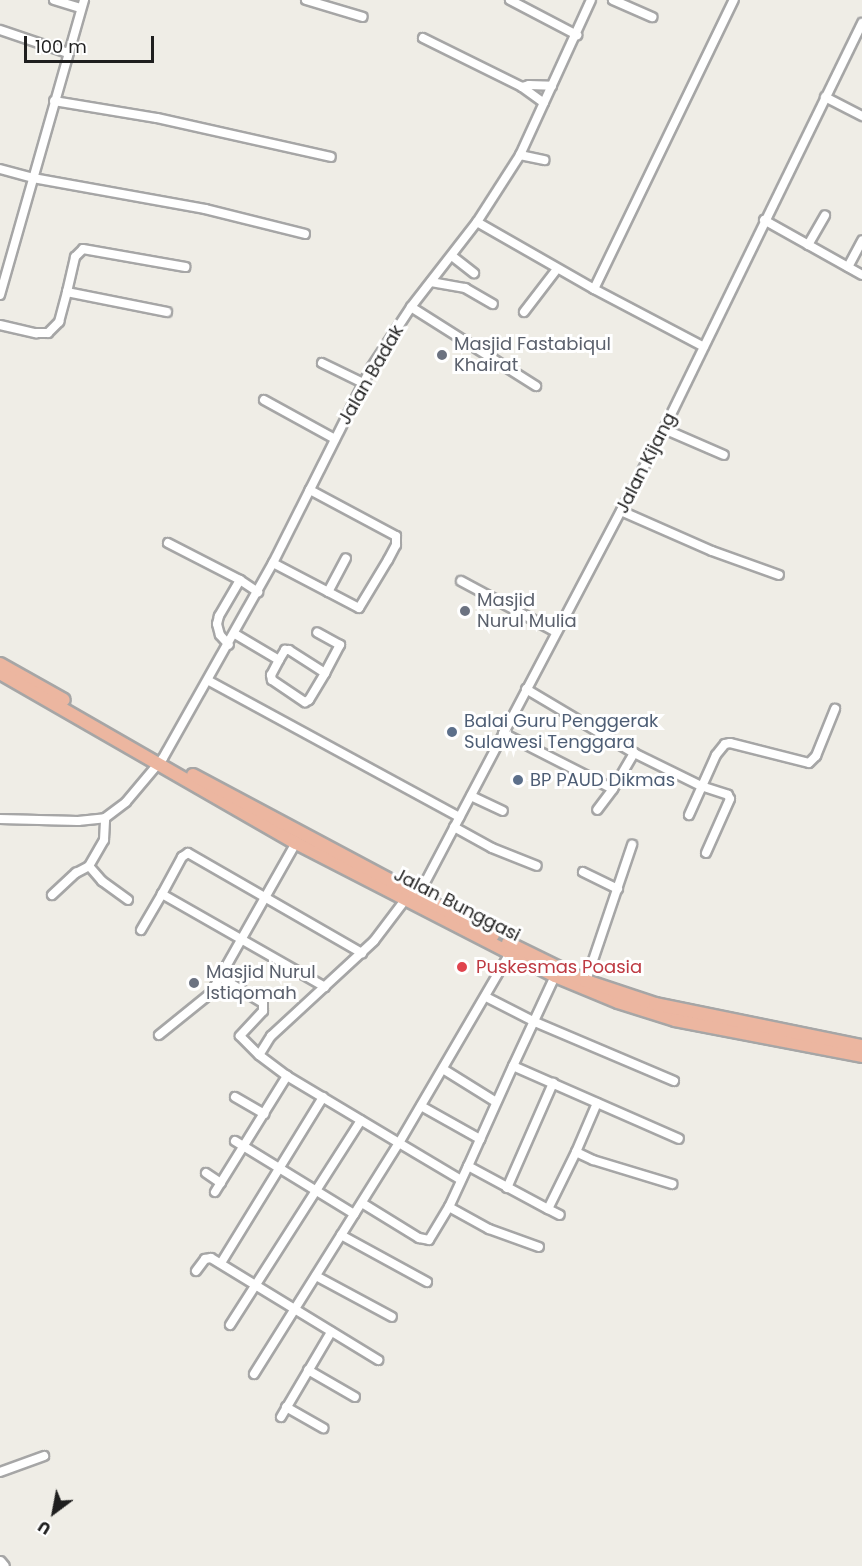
<!DOCTYPE html>
<style>
body{margin:0}
#map{position:relative;width:862px;height:1566px;overflow:hidden;background:#efede6;font-family:Poppins,sans-serif}
div>[style]{position:absolute}
[style*='--x']{left:calc(var(--x)*1px);top:calc(var(--y)*1px);width:calc(var(--w)*1px);rotate:calc(var(--a)*1deg)}
.roads{filter:drop-shadow(2px 0 #a6a6a6) drop-shadow(-2px 0 #a6a6a6) drop-shadow(0 2px #a6a6a6) drop-shadow(0 -2px #a6a6a6)}
.minor>*{height:8px;margin:-4px;padding:0 4px;transform-origin:4px;border-radius:4px;background:#fff}
.tertiary>*{height:9px;margin:-4.5px;padding:0 4.5px;transform-origin:4.5px;border-radius:4.5px;background:#fff}
.trunk>*{height:12px;margin:-6px;padding:0 6px;transform-origin:6px;border-radius:6px;background:#ecb6a0}
.dots>*{width:16px;height:16px;translate:-50% -50%;box-sizing:border-box;border:3px solid #fff;border-radius:50%}
span{translate:-50% -50%;white-space:nowrap;text-align:center;line-height:1.15;-webkit-text-stroke:6px #fff;paint-order:stroke}
.worship-label{font-size:18px;color:#5b616d}
.left{translate:0 -50%;text-align:left}
.street-label{font-size:18px;color:#1f1f1f}
.service-label{font-size:18px;color:#4e5e75}
.health-label{font-size:18px;color:#be3a42}
.north{position:absolute;left:24px;top:1482px;width:60px;height:60px;-webkit-text-stroke:4px #fff;paint-order:stroke;rotate:212deg;font-size:16px;font-weight:700;line-height:24px;text-align:center;color:#1f1f1f}
.north::after{content:'';display:block;margin:auto;width:21px;height:27px;background:#1f1f1f;clip-path:polygon(50% 0,100% 100%,50% 72%,0 100%)}
.scale{position:absolute;left:24px;top:36px;width:130px;height:27px;box-sizing:border-box;border:3px solid #1f1f1f;border-top:0;padding-left:8px;font-size:18px;line-height:21px;white-space:nowrap;color:#1f1f1f;-webkit-text-stroke:4px #fff;paint-order:stroke}
</style>
<div id="map">
<div class="roads">
<div class="minor">
<i style="--x:54;--y:0;--w:28;--a:17"></i>
<i style="--x:306;--y:0;--w:59;--a:16.6"></i>
<i style="--x:510;--y:0;--w:76;--a:27.6"></i>
<i style="--x:613;--y:0;--w:43;--a:23.6"></i>
<i style="--x:0;--y:30;--w:72;--a:18.7"></i>
<i style="--x:423;--y:38;--w:110;--a:26.3"></i>
<i style="--x:522;--y:87;--w:7;--a:-16"></i>
<i style="--x:529;--y:85;--w:23;--a:2"></i>
<i style="--x:522;--y:87;--w:27;--a:36"></i>
<i style="--x:825;--y:97;--w:42;--a:27.2"></i>
<i style="--x:54;--y:101;--w:104;--a:9.4"></i>
<i style="--x:157;--y:118;--w:178;--a:12.6"></i>
<i style="--x:520;--y:155;--w:25;--a:12"></i>
<i style="--x:0;--y:169;--w:34;--a:15"></i>
<i style="--x:33;--y:178;--w:175;--a:10.2"></i>
<i style="--x:205;--y:209;--w:103;--a:14"></i>
<i style="--x:764;--y:220;--w:112;--a:29.3"></i>
<i style="--x:477;--y:222;--w:135;--a:29.8"></i>
<i style="--x:594;--y:289;--w:321;--a:-64.2"></i>
<i style="--x:808;--y:245;--w:34;--a:-60"></i>
<i style="--x:452;--y:256;--w:28;--a:38"></i>
<i style="--x:848;--y:267;--w:30;--a:-62"></i>
<i style="--x:431;--y:282;--w:35;--a:10"></i>
<i style="--x:465;--y:288;--w:32;--a:30"></i>
<i style="--x:594;--y:289;--w:124;--a:27.8"></i>
<i style="--x:67;--y:292;--w:36;--a:-77"></i>
<i style="--x:75;--y:257;--w:11;--a:-45"></i>
<i style="--x:83;--y:249;--w:104;--a:10"></i>
<i style="--x:0;--y:295;--w:307;--a:-74.1"></i>
<i style="--x:411;--y:307;--w:148;--a:32.3"></i>
<i style="--x:524;--y:312;--w:54;--a:-52.5"></i>
<i style="--x:0;--y:325;--w:37;--a:13"></i>
<i style="--x:36;--y:333;--w:12;--a:0"></i>
<i style="--x:48;--y:333;--w:16;--a:-45"></i>
<i style="--x:59;--y:322;--w:31;--a:-75"></i>
<i style="--x:67;--y:292;--w:102;--a:11.3"></i>
<i style="--x:322;--y:363;--w:46;--a:26"></i>
<i style="--x:264;--y:400;--w:81;--a:28.8"></i>
<i style="--x:664;--y:429;--w:65;--a:23.4"></i>
<i style="--x:621;--y:511;--w:99;--a:23.7"></i>
<i style="--x:712;--y:551;--w:71;--a:19.7"></i>
<i style="--x:168;--y:543;--w:81;--a:27.2"></i>
<i style="--x:240;--y:580;--w:42;--a:120.3"></i>
<i style="--x:219;--y:616;--w:8;--a:104"></i>
<i style="--x:217;--y:624;--w:11;--a:75"></i>
<i style="--x:220;--y:635;--w:13;--a:48"></i>
<i style="--x:273;--y:563;--w:97;--a:27.6"></i>
<i style="--x:359;--y:608;--w:56;--a:-58.9"></i>
<i style="--x:388;--y:560;--w:17;--a:-62"></i>
<i style="--x:396;--y:545;--w:9;--a:-90"></i>
<i style="--x:396;--y:536;--w:98;--a:-151.9"></i>
<i style="--x:240;--y:580;--w:22;--a:34"></i>
<i style="--x:461;--y:581;--w:108;--a:28.2"></i>
<i style="--x:328;--y:592;--w:38;--a:-62"></i>
<i style="--x:235;--y:634;--w:51;--a:30.6"></i>
<i style="--x:279;--y:660;--w:12;--a:-59"></i>
<i style="--x:285;--y:650;--w:4;--a:0"></i>
<i style="--x:289;--y:650;--w:43;--a:32.6"></i>
<i style="--x:325;--y:673;--w:32;--a:-62"></i>
<i style="--x:340;--y:645;--w:26;--a:-151"></i>
<i style="--x:279;--y:660;--w:17;--a:118"></i>
<i style="--x:271;--y:675;--w:5;--a:79"></i>
<i style="--x:272;--y:680;--w:40;--a:34"></i>
<i style="--x:305;--y:702;--w:4;--a:-27"></i>
<i style="--x:309;--y:700;--w:31;--a:-59"></i>
<i style="--x:209;--y:681;--w:285;--a:28.5"></i>
<i style="--x:526;--y:689;--w:126;--a:30.7"></i>
<i style="--x:634;--y:753;--w:75;--a:26.2"></i>
<i style="--x:701;--y:786;--w:28;--a:18"></i>
<i style="--x:728;--y:795;--w:4;--a:63"></i>
<i style="--x:730;--y:799;--w:59;--a:114"></i>
<i style="--x:503;--y:733;--w:123;--a:27"></i>
<i style="--x:613;--y:789;--w:26;--a:127"></i>
<i style="--x:613;--y:789;--w:42;--a:-59.7"></i>
<i style="--x:471;--y:796;--w:35;--a:25"></i>
<i style="--x:689;--y:815;--w:66;--a:-65.8"></i>
<i style="--x:716;--y:755;--w:14;--a:-51"></i>
<i style="--x:725;--y:744;--w:5;--a:-11"></i>
<i style="--x:730;--y:743;--w:81;--a:14.2"></i>
<i style="--x:809;--y:763;--w:10;--a:-45"></i>
<i style="--x:816;--y:756;--w:51;--a:-68"></i>
<i style="--x:0;--y:819;--w:78;--a:1.5"></i>
<i style="--x:78;--y:821;--w:27;--a:-6"></i>
<i style="--x:105;--y:818;--w:26;--a:-37"></i>
<i style="--x:126;--y:802;--w:57;--a:-49.9"></i>
<i style="--x:163;--y:758;--w:224;--a:-60.6"></i>
<i style="--x:273;--y:563;--w:218;--a:-63.3"></i>
<i style="--x:371;--y:368;--w:73;--a:-56.7"></i>
<i style="--x:411;--y:307;--w:108;--a:-52.2"></i>
<i style="--x:477;--y:222;--w:80;--a:-57.3"></i>
<i style="--x:520;--y:155;--w:170;--a:-65.4"></i>
<i style="--x:454;--y:827;--w:43;--a:28.9"></i>
<i style="--x:492;--y:848;--w:48;--a:21.8"></i>
<i style="--x:89;--y:866;--w:20;--a:49"></i>
<i style="--x:102;--y:881;--w:32;--a:36"></i>
<i style="--x:583;--y:872;--w:39;--a:26"></i>
<i style="--x:52;--y:895;--w:33;--a:-43"></i>
<i style="--x:76;--y:873;--w:15;--a:-28"></i>
<i style="--x:89;--y:866;--w:30;--a:-60"></i>
<i style="--x:104;--y:840;--w:22;--a:-87"></i>
<i style="--x:418;--y:896;--w:528;--a:-62.22"></i>
<i style="--x:664;--y:429;--w:452;--a:-64"></i>
<i style="--x:405;--y:900;--w:51;--a:127.1"></i>
<i style="--x:374;--y:941;--w:140;--a:137.3"></i>
<i style="--x:271;--y:1036;--w:22;--a:122"></i>
<i style="--x:259;--y:1055;--w:35;--a:37"></i>
<i style="--x:287;--y:1076;--w:131;--a:30.9"></i>
<i style="--x:399;--y:1143;--w:220;--a:-59.7"></i>
<i style="--x:141;--y:930;--w:42;--a:-59.7"></i>
<i style="--x:555;--y:976;--w:99;--a:115"></i>
<i style="--x:513;--y:1066;--w:181;--a:23.7"></i>
<i style="--x:220;--y:977;--w:50;--a:31.2"></i>
<i style="--x:263;--y:1003;--w:8;--a:90"></i>
<i style="--x:263;--y:1011;--w:34;--a:133"></i>
<i style="--x:240;--y:1036;--w:27;--a:45"></i>
<i style="--x:586;--y:981;--w:144;--a:-71.3"></i>
<i style="--x:325;--y:987;--w:188;--a:-150.3"></i>
<i style="--x:162;--y:894;--w:42;--a:-61.6"></i>
<i style="--x:182;--y:857;--w:7;--a:-34"></i>
<i style="--x:188;--y:853;--w:201;--a:29.9"></i>
<i style="--x:486;--y:997;--w:55;--a:27"></i>
<i style="--x:535;--y:1022;--w:151;--a:23"></i>
<i style="--x:159;--y:1035;--w:67;--a:-38.9"></i>
<i style="--x:211;--y:993;--w:172;--a:-60.5"></i>
<i style="--x:513;--y:1066;--w:110;--a:114.2"></i>
<i style="--x:468;--y:1166;--w:91;--a:28.3"></i>
<i style="--x:548;--y:1209;--w:64;--a:-63.8"></i>
<i style="--x:443;--y:1069;--w:62;--a:31.9"></i>
<i style="--x:235;--y:1097;--w:34;--a:30"></i>
<i style="--x:597;--y:1103;--w:53;--a:113.2"></i>
<i style="--x:576;--y:1152;--w:19;--a:25"></i>
<i style="--x:593;--y:1160;--w:83;--a:16.9"></i>
<i style="--x:421;--y:1106;--w:68;--a:29.2"></i>
<i style="--x:235;--y:1141;--w:140;--a:31.5"></i>
<i style="--x:206;--y:1173;--w:18;--a:34"></i>
<i style="--x:507;--y:1188;--w:115;--a:-66.3"></i>
<i style="--x:215;--y:1192;--w:137;--a:-58.2"></i>
<i style="--x:362;--y:1203;--w:67;--a:31.6"></i>
<i style="--x:419;--y:1238;--w:10;--a:11"></i>
<i style="--x:429;--y:1240;--w:39;--a:-59"></i>
<i style="--x:449;--y:1207;--w:45;--a:-65.1"></i>
<i style="--x:449;--y:1207;--w:46;--a:28.8"></i>
<i style="--x:489;--y:1229;--w:53;--a:19.8"></i>
<i style="--x:548;--y:1209;--w:13;--a:27"></i>
<i style="--x:341;--y:1235;--w:98;--a:28.7"></i>
<i style="--x:221;--y:1263;--w:195;--a:-58.4"></i>
<i style="--x:196;--y:1271;--w:15;--a:-53"></i>
<i style="--x:205;--y:1259;--w:6;--a:-9"></i>
<i style="--x:211;--y:1258;--w:196;--a:31.4"></i>
<i style="--x:316;--y:1276;--w:86;--a:28.3"></i>
<i style="--x:230;--y:1325;--w:243;--a:-57.4"></i>
<i style="--x:308;--y:1370;--w:54;--a:29.9"></i>
<i style="--x:254;--y:1374;--w:273;--a:-57.9"></i>
<i style="--x:399;--y:1143;--w:72;--a:30.8"></i>
<i style="--x:286;--y:1407;--w:43;--a:29.6"></i>
<i style="--x:281;--y:1417;--w:99;--a:-59.5"></i>
<i style="--x:0;--y:1472;--w:47;--a:-20"></i>
</div>
<div class="tertiary">
<i style="--x:0;--y:1561;--w:6;--a:51"></i>
</div>
<div class="trunk">
<i style="--x:0;--y:664;--w:73;--a:29.4"></i>
<i style="--x:0;--y:673;--w:341;--a:29.9"></i>
<i style="--x:296;--y:843;--w:291;--a:27.2"></i>
<i style="--x:555;--y:976;--w:68;--a:22.4"></i>
<i style="--x:618;--y:1002;--w:60;--a:17.5"></i>
<i style="--x:675;--y:1020;--w:190;--a:10.9"></i>
<i style="--x:193;--y:775;--w:340;--a:28.1"></i>
<i style="--x:508;--y:943;--w:87;--a:26"></i>
<i style="--x:586;--y:981;--w:73;--a:18.4"></i>
<i style="--x:655;--y:1004;--w:211;--a:11.5"></i>
</div>
</div>
<div class="dots">
<i style="left:442px;top:355px;background:#6b7280"></i>
<i style="left:465px;top:611px;background:#6b7280"></i>
<i style="left:452px;top:732px;background:#5c6f8a"></i>
<i style="left:518px;top:780px;background:#5c6f8a"></i>
<i style="left:462px;top:967px;background:#e0444e"></i>
<i style="left:194px;top:983px;background:#6b7280"></i>
</div>
<div class="worship-label">
<span class="left" style="left:454px;top:355px">Masjid Fastabiqul<br>Khairat</span>
<span class="left" style="left:477px;top:611px">Masjid<br>Nurul Mulia</span>
<span class="left" style="left:206px;top:983px">Masjid Nurul<br>Istiqomah</span>
</div>
<div class="street-label">
<span style="left:371px;top:375px;rotate:-60deg">Jalan Badak</span>
<span style="left:646px;top:463px;rotate:-63deg">Jalan Kijang</span>
<span style="left:457px;top:905px;rotate:27deg">Jalan Bunggasi</span>
</div>
<div class="service-label">
<span class="left" style="left:464px;top:732px">Balai Guru Penggerak<br>Sulawesi Tenggara</span>
<span class="left" style="left:530px;top:780px">BP PAUD Dikmas</span>
</div>
<div class="health-label">
<span class="left" style="left:476px;top:967px">Puskesmas Poasia</span>
</div>
<div class="north">U</div>
<div class="scale">100 m</div>
</div>
